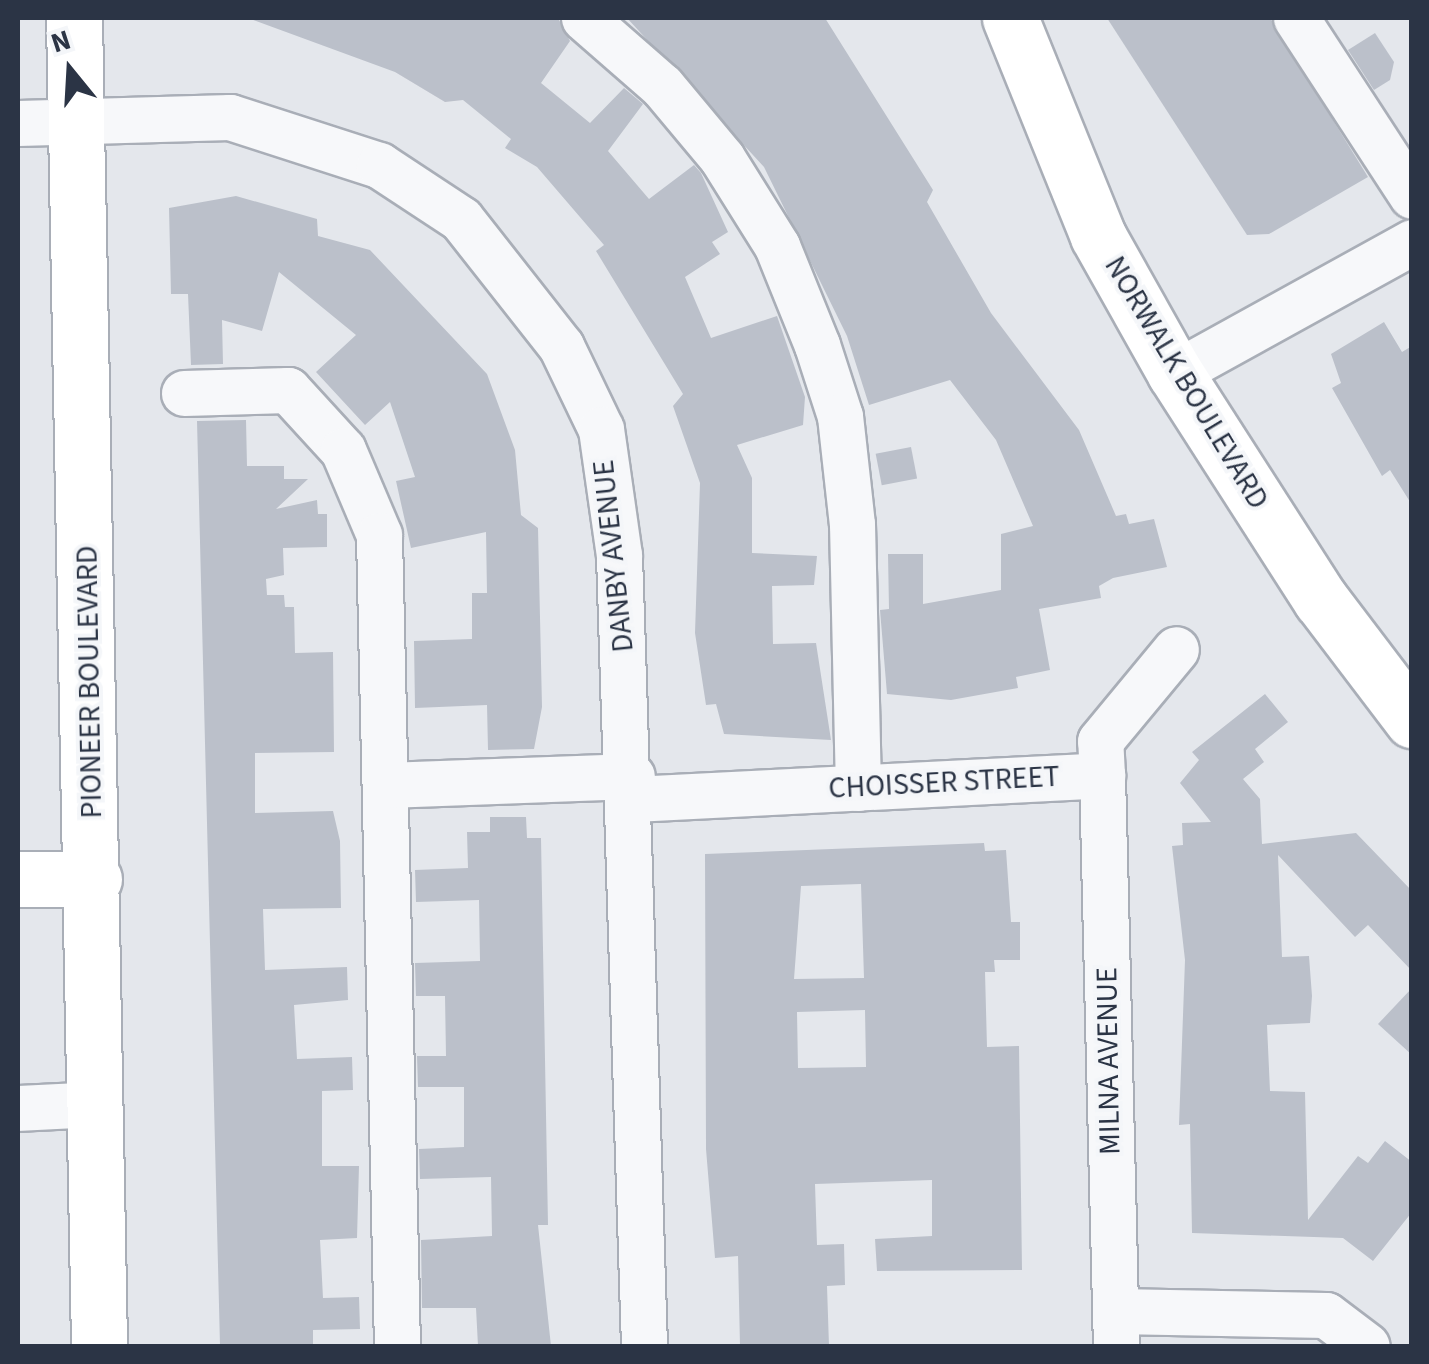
<!DOCTYPE html>
<style>
body{margin:0}
#map{position:relative;width:1429px;height:1364px;overflow:hidden;background:#e4e7ec;font-family:"Source Sans 3",sans-serif}
div>[style]{position:absolute}
[style*='--x']{left:calc(var(--x)*1px);top:calc(var(--y)*1px);width:calc(var(--w)*1px);rotate:calc(var(--a)*1deg)}
.building>*{inset:0;background:#bbc0ca;transform-origin:0 0}
.roads{filter:drop-shadow(2px 0 #a9aeb7) drop-shadow(-2px 0 #a9aeb7) drop-shadow(0 2px #a9aeb7) drop-shadow(0 -2px #a9aeb7)}
.minor>*{height:45px;margin:-22.5px;padding:0 22.5px;transform-origin:22.5px;border-radius:22.5px;background:#f7f8fa}
.major>*{height:55px;margin:-27.5px;padding:0 27.5px;transform-origin:27.5px;border-radius:27.5px;background:#fff}
.highway>*{height:55px;margin:-27.5px;padding:0 27.5px;transform-origin:27.5px;border-radius:27.5px;background:#fff}
span{translate:-50% -50%;white-space:nowrap;text-align:center;line-height:1.15;-webkit-text-stroke:8px #f4f6f9;paint-order:stroke}
.street-label{font-size:30px;color:#2b3445}
.frame{position:absolute;inset:0;border:20px solid #2b3445;pointer-events:none}
.north{position:absolute;left:20px;top:20px;width:100px;height:100px;-webkit-text-stroke:8px #f4f6f9;paint-order:stroke;rotate:342deg;font-size:28px;font-weight:700;line-height:40px;text-align:center;color:#2b3445}
.north::after{content:'';display:block;margin:auto;width:35px;height:45px;background:#2b3445;clip-path:polygon(50% 0,100% 100%,50% 72%,0 100%)}
</style>
<div id="map">
<div class="building">
<i style="clip-path:polygon(248px 18px,558px 18px,570px 41px,541px 83px,590px 123px,624px 88px,643px 104px,608px 151px,649px 199px,694px 165px,701px 173px,728px 232px,712px 242px,720px 254px,685px 277px,711px 338px,777px 316px,805px 397px,803px 425px,737px 445px,752px 478px,752px 553px,817px 556px,814px 585px,772px 586px,773px 644px,816px 643px,831px 740px,724px 734px,716px 704px,706px 705px,695px 633px,700px 483px,673px 406px,683px 394px,596px 251px,604px 245px,537px 167px,505px 148px,511px 139px,463px 100px,445px 102px,395px 72px)"></i>
<i style="clip-path:polygon(627px 18px,825px 18px,933px 190px,927px 202px,991px 313px,1079px 430px,1116px 516px,1126px 514px,1129px 524px,1154px 519px,1167px 567px,1113px 578px,1099px 586px,1101px 598px,1039px 609px,1050px 670px,1016px 677px,1018px 688px,951px 700px,887px 694px,880px 610px,889px 609px,888px 554px,923px 554px,923px 604px,1001px 590px,1001px 534px,1033px 526px,996px 440px,950px 380px,869px 405px,847px 336px,764px 167px)"></i>
<i style="clip-path:polygon(1107px 18px,1270px 18px,1368px 177px,1269px 234px,1247px 235px)"></i>
<i style="clip-path:polygon(1375px 33px,1394px 62px,1390px 80px,1374px 90px,1348px 50px)"></i>
<i style="clip-path:polygon(236px 196px,317px 219px,318px 236px,370px 250px,487px 374px,515px 450px,521px 515px,538px 528px,542px 707px,534px 749px,488px 750px,487px 705px,415px 708px,414px 641px,472px 639px,472px 593px,487px 593px,486px 532px,411px 548px,396px 481px,415px 477px,390px 402px,365px 425px,316px 372px,356px 335px,279px 272px,262px 331px,222px 320px,223px 364px,191px 365px,188px 294px,171px 294px,169px 208px)"></i>
<i style="clip-path:polygon(1384px 322px,1402px 352px,1412px 346px,1412px 505px,1390px 470px,1382px 476px,1332px 388px,1341px 383px,1331px 354px)"></i>
<i style="clip-path:polygon(246px 420px,247px 466px,284px 466px,284px 479px,308px 479px,276px 509px,317px 500px,318px 514px,327px 514px,327px 547px,283px 548px,284px 575px,266px 579px,267px 595px,284px 595px,285px 607px,294px 607px,295px 653px,333px 652px,334px 752px,255px 753px,255px 813px,333px 811px,340px 841px,341px 908px,263px 909px,265px 970px,347px 967px,348px 1000px,294px 1005px,297px 1059px,352px 1057px,353px 1090px,322px 1091px,322px 1166px,359px 1166px,357px 1238px,320px 1240px,323px 1298px,359px 1297px,360px 1329px,313px 1330px,313px 1346px,220px 1346px,197px 421px)"></i>
<i style="left:911px;top:447px;width:32px;height:36px;rotate:79deg"></i>
<i style="clip-path:polygon(1265px 694px,1288px 722px,1255px 749px,1264px 762px,1243px 779px,1260px 799px,1262px 844px,1356px 833px,1412px 891px,1412px 971px,1368px 925px,1355px 937px,1278px 855px,1282px 957px,1309px 956px,1312px 996px,1310px 1023px,1267px 1025px,1270px 1091px,1305px 1092px,1308px 1220px,1358px 1156px,1368px 1163px,1385px 1141px,1412px 1162px,1412px 1212px,1373px 1261px,1343px 1238px,1192px 1233px,1190px 1124px,1179px 1125px,1185px 960px,1172px 846px,1183px 845px,1182px 823px,1211px 822px,1180px 783px,1199px 760px,1192px 752px)"></i>
<i style="clip-path:polygon(490px 817px,526px 817px,527px 838px,541px 838px,548px 1225px,538px 1225px,551px 1346px,478px 1346px,476px 1308px,422px 1308px,421px 1240px,492px 1236px,491px 1177px,420px 1179px,419px 1149px,464px 1147px,464px 1087px,418px 1087px,417px 1056px,446px 1056px,445px 996px,416px 996px,415px 963px,480px 961px,479px 900px,416px 902px,415px 870px,468px 868px,467px 832px,490px 832px)"></i>
<i style="clip-path:polygon(evenodd,984px 843px,985px 851px,1006px 850px,1011px 922px,1020px 922px,1020px 960px,994px 960px,995px 972px,985px 972px,987px 1047px,1019px 1046px,1022px 1270px,877px 1271px,875px 1239px,932px 1236px,932px 1180px,815px 1184px,817px 1245px,844px 1244px,845px 1285px,827px 1286px,829px 1346px,740px 1346px,738px 1256px,715px 1258px,706px 1149px,705px 854px,984px 843px,861px 884px,864px 978px,794px 979px,801px 886px,861px 884px,984px 843px,865px 1010px,866px 1067px,798px 1068px,797px 1012px,865px 1010px)"></i>
<i style="clip-path:polygon(1412px 988px,1412px 1055px,1378px 1024px)"></i>
</div>
<div class="roads">
<div class="minor">
<i style="--x:584;--y:18;--w:103;--a:41.1"></i>
<i style="--x:662;--y:86;--w:94;--a:50.2"></i>
<i style="--x:722;--y:158;--w:104;--a:58"></i>
<i style="--x:777;--y:246;--w:107;--a:68"></i>
<i style="--x:817;--y:345;--w:75;--a:72.1"></i>
<i style="--x:840;--y:416;--w:109;--a:83.7"></i>
<i style="--x:852;--y:524;--w:264;--a:88.7"></i>
<i style="--x:1296;--y:18;--w:212;--a:56.9"></i>
<i style="--x:18;--y:123;--w:212;--a:-1.6"></i>
<i style="--x:230;--y:117;--w:157;--a:17.9"></i>
<i style="--x:379;--y:165;--w:98;--a:33.4"></i>
<i style="--x:461;--y:219;--w:162;--a:51.8"></i>
<i style="--x:561;--y:346;--w:92;--a:64.3"></i>
<i style="--x:601;--y:429;--w:127;--a:81.9"></i>
<i style="--x:619;--y:555;--w:791;--a:88.19"></i>
<i style="--x:1175;--y:373;--w:271;--a:-28.9"></i>
<i style="--x:184;--y:393;--w:104;--a:-1.7"></i>
<i style="--x:288;--y:390;--w:81;--a:47.5"></i>
<i style="--x:343;--y:450;--w:92;--a:67"></i>
<i style="--x:379;--y:535;--w:811;--a:88.73"></i>
<i style="--x:1102;--y:775;--w:571;--a:88.6"></i>
<i style="--x:386;--y:785;--w:246;--a:-2.1"></i>
<i style="--x:633;--y:799;--w:470;--a:-2.9"></i>
<i style="--x:1102;--y:775;--w:34;--a:-93"></i>
<i style="--x:1100;--y:741;--w:119;--a:-50.4"></i>
<i style="--x:18;--y:1108;--w:79;--a:-2.9"></i>
<i style="--x:1116;--y:1311;--w:210;--a:1.1"></i>
<i style="--x:1326;--y:1315;--w:51;--a:37.1"></i>
</div>
<div class="major">
<i style="--x:74;--y:18;--w:1328;--a:88.92"></i>
<i style="--x:1010;--y:18;--w:235;--a:68"></i>
<i style="--x:1098;--y:236;--w:157;--a:60.7"></i>
<i style="--x:1175;--y:373;--w:270;--a:57.3"></i>
<i style="--x:1321;--y:600;--w:151;--a:52.8"></i>
</div>
<div class="highway">
<i style="--x:18;--y:879;--w:76;--a:0"></i>
</div>
</div>
<div class="street-label">
<span style="left:1186px;top:383px;rotate:59deg">NORWALK BOULEVARD</span>
<span style="left:614px;top:556px;rotate:-96deg">DANBY AVENUE</span>
<span style="left:90px;top:682px;rotate:-91deg">PIONEER BOULEVARD</span>
<span style="left:944px;top:783px;rotate:-3deg">CHOISSER STREET</span>
<span style="left:1109px;top:1061px;rotate:-91deg">MILNA AVENUE</span>
</div>
<div class="frame"></div>
<div class="north">N</div>
</div>
